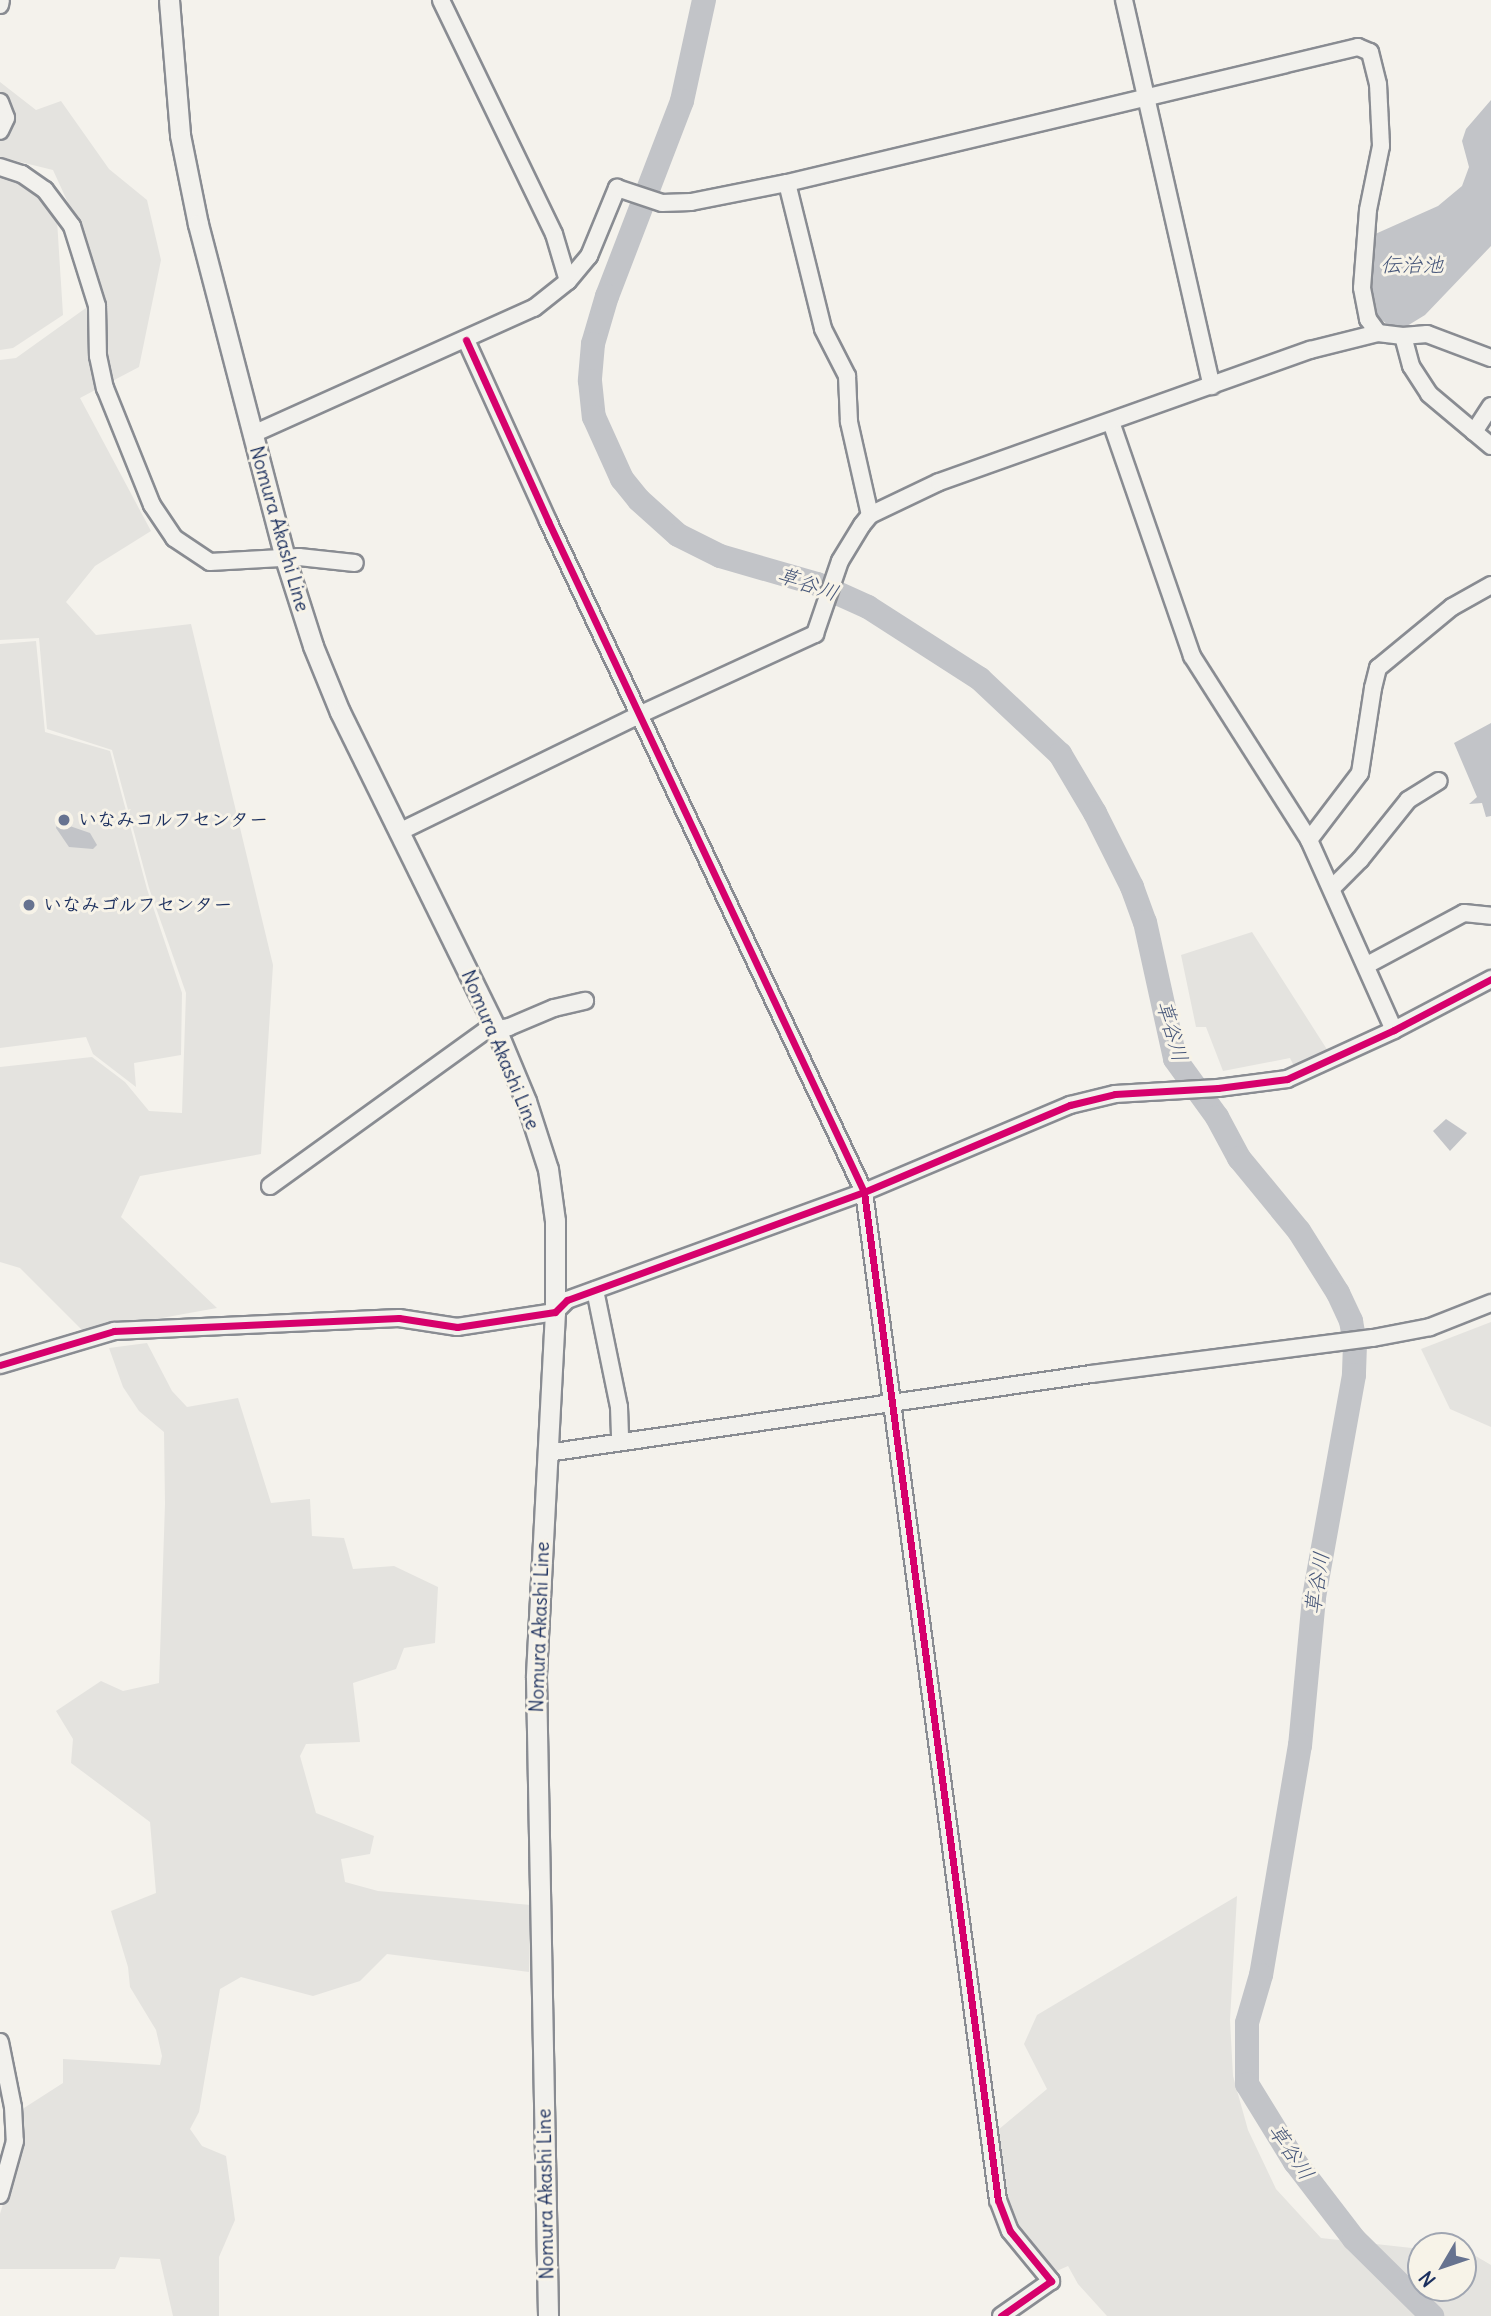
<!DOCTYPE html>
<meta charset="utf-8">
<style>
body{margin:0}
#map{position:relative;width:1491px;height:2316px;overflow:hidden;background:#f4f2ec;font-family:Delius,"Klee One",sans-serif}
div>[style]{position:absolute}
[style*='--x']{left:calc(var(--x)*1px);top:calc(var(--y)*1px);width:calc(var(--w)*1px);rotate:calc(var(--a)*1deg)}
.built>*{inset:0;background:#e4e3df}
.water>*{inset:0;background:#c2c4c8}
.river>*{height:24px;margin:-12px;padding:0 12px;transform-origin:12px;border-radius:12px;background:#c2c4c8}
.roads{filter:drop-shadow(2px 0 #898c92) drop-shadow(-2px 0 #898c92) drop-shadow(0 2px #898c92) drop-shadow(0 -2px #898c92)}
.minor>*{height:16px;margin:-8px;padding:0 8px;transform-origin:8px;border-radius:8px;background:#f2f1ed}
.major>*{height:19px;margin:-9.5px;padding:0 9.5px;transform-origin:9.5px;border-radius:9.5px;background:#f2f1ed}
.cycleway>*{height:7px;margin:-3.5px;padding:0 3.5px;transform-origin:3.5px;border-radius:3.5px;background:#d6006c}
.dots>*{width:19px;height:19px;translate:-50% -50%;box-sizing:border-box;border:4px solid #f7f3e8;border-radius:50%}
span{translate:-50% -50%;white-space:nowrap;text-align:center;line-height:1.15;-webkit-text-stroke:6px #f7f3e8;paint-order:stroke}
.street-label{font-size:19px;color:#1b2f5e}
.poi-label{font-size:19px;color:#1b2f5e;font-weight:700}
.left{translate:0 -50%;text-align:left}
.water-label{font-size:21px;color:#465679;font-style:italic}
.north{position:absolute;left:1407px;top:2232px;width:70px;height:70px;box-sizing:border-box;background:#f7f3e8;border:2px solid #9fa5b1;border-radius:50%;rotate:231deg;font-size:19px;font-weight:700;line-height:28px;text-align:center;color:#1b2f5e}
.north::after{content:'';display:block;margin:auto;width:24px;height:32px;background:#677390;clip-path:polygon(50% 0,100% 100%,50% 72%,0 100%)}
</style>
<div id="map">
<div class="built">
<i style="clip-path:polygon(0 82px,36px 110px,61px 101px,109px 169px,147px 200px,161px 260px,139px 367px,80px 398px,151px 531px,95px 566px,66px 602px,96px 635px,191px 624px,273px 965px,261px 1154px,140px 1176px,121px 1217px,217px 1308px,84px 1332px,20px 1268px,0 1262px,0 1067px,92px 1057px,125px 1082px,149px 1111px,182px 1113px,186px 993px,149px 888px,112px 750px,47px 729px,39px 638px,0 640px,0 360px,16px 358px,104px 295px,80px 229px,53px 170px,0 157px)"></i>
<i style="clip-path:polygon(0 177px,18px 180px,35px 190px,57px 220px,63px 315px,13px 348px,0 350px)"></i>
<i style="clip-path:polygon(36px 641px,45px 732px,110px 751px,147px 889px,182px 993px,181px 1055px,134px 1063px,136px 1087px,93px 1054px,86px 1037px,0 1048px,0 644px)"></i>
<i style="clip-path:polygon(1252px 932px,1328px 1051px,1296px 1070px,1290px 1058px,1223px 1071px,1206px 1027px,1196px 1027px,1181px 955px)"></i>
<i style="clip-path:polygon(1491px 1322px,1491px 1427px,1450px 1409px,1421px 1349px)"></i>
<i style="clip-path:polygon(147px 1343px,172px 1391px,187px 1407px,238px 1398px,271px 1503px,310px 1499px,312px 1536px,344px 1538px,353px 1569px,394px 1566px,438px 1587px,435px 1643px,404px 1648px,396px 1669px,353px 1683px,360px 1742px,306px 1744px,300px 1756px,316px 1813px,374px 1836px,370px 1854px,341px 1859px,345px 1882px,378px 1891px,531px 1905px,529px 1972px,387px 1954px,360px 1981px,313px 1996px,241px 1977px,220px 1989px,199px 2112px,190px 2129px,202px 2146px,226px 2156px,235px 2220px,219px 2257px,219px 2316px,173px 2316px,160px 2259px,120px 2257px,115px 2269px,0 2269px,0 2214px,18px 2153px,24px 2108px,63px 2083px,63px 2059px,160px 2065px,162px 2056px,156px 2030px,130px 1987px,128px 1967px,111px 1911px,156px 1893px,150px 1822px,71px 1763px,73px 1739px,56px 1711px,101px 1681px,123px 1691px,159px 1683px,165px 1504px,164px 1432px,139px 1411px,123px 1387px,109px 1348px)"></i>
<i style="clip-path:polygon(1237px 1896px,1230px 2020px,1233px 2076px,1248px 2130px,1276px 2189px,1321px 2238px,1421px 2249px,1421px 2288px,1463px 2288px,1463px 2254px,1474px 2255px,1491px 2265px,1491px 2316px,1107px 2316px,1078px 2284px,1068px 2266px,1050px 2274px,1007px 2218px,998px 2130px,1047px 2089px,1024px 2044px,1037px 2015px)"></i>
</div>
<div class="water">
<i style="clip-path:polygon(1491px 100px,1491px 246px,1425px 315px,1407px 326px,1392px 328px,1374px 314px,1366px 280px,1373px 235px,1438px 206px,1462px 186px,1469px 167px,1462px 141px,1466px 129px)"></i>
<i style="clip-path:polygon(1491px 723px,1491px 816px,1486px 817px,1482px 803px,1469px 804px,1477px 797px,1454px 743px)"></i>
<i style="clip-path:polygon(58px 822px,90px 833px,97px 845px,93px 849px,69px 847px,56px 828px)"></i>
<i style="clip-path:polygon(1446px 1119px,1467px 1133px,1450px 1151px,1433px 1131px)"></i>
</div>
<div class="river">
<i style="--x:704;--y:0;--w:103;--a:102.3"></i>
<i style="--x:682;--y:101;--w:209;--a:111"></i>
<i style="--x:607;--y:296;--w:50;--a:106.3"></i>
<i style="--x:593;--y:344;--w:37;--a:95"></i>
<i style="--x:590;--y:381;--w:36;--a:84"></i>
<i style="--x:594;--y:417;--w:68;--a:65.7"></i>
<i style="--x:622;--y:479;--w:27;--a:51"></i>
<i style="--x:639;--y:500;--w:52;--a:41.9"></i>
<i style="--x:678;--y:535;--w:47;--a:26.6"></i>
<i style="--x:720;--y:556;--w:101;--a:16.1"></i>
<i style="--x:817;--y:584;--w:56;--a:24.3"></i>
<i style="--x:868;--y:607;--w:133;--a:32.7"></i>
<i style="--x:980;--y:679;--w:110;--a:43.2"></i>
<i style="--x:1060;--y:754;--w:69;--a:59.3"></i>
<i style="--x:1095;--y:813;--w:83;--a:63.4"></i>
<i style="--x:1132;--y:887;--w:37;--a:70"></i>
<i style="--x:1145;--y:922;--w:140;--a:77.6"></i>
<i style="--x:1175;--y:1059;--w:72;--a:54.1"></i>
<i style="--x:1217;--y:1117;--w:47;--a:61.8"></i>
<i style="--x:1239;--y:1158;--w:94;--a:50.6"></i>
<i style="--x:1299;--y:1231;--w:73;--a:57.8"></i>
<i style="--x:1338;--y:1293;--w:31;--a:65"></i>
<i style="--x:1351;--y:1321;--w:23;--a:80"></i>
<i style="--x:1355;--y:1344;--w:31;--a:92"></i>
<i style="--x:1354;--y:1375;--w:227;--a:100.2"></i>
<i style="--x:1314;--y:1598;--w:148;--a:95.4"></i>
<i style="--x:1300;--y:1745;--w:233;--a:99.6"></i>
<i style="--x:1261;--y:1975;--w:50;--a:106.3"></i>
<i style="--x:1247;--y:2023;--w:61;--a:90"></i>
<i style="--x:1247;--y:2084;--w:92;--a:58.4"></i>
<i style="--x:1295;--y:2162;--w:97;--a:52.5"></i>
<i style="--x:1354;--y:2239;--w:110;--a:44.6"></i>
</div>
<div class="roads">
<div class="minor">
<i style="--x:1124;--y:0;--w:396;--a:77.2"></i>
<i style="--x:0;--y:5;--w:5;--a:-79"></i>
<i style="--x:0;--y:102;--w:17;--a:69"></i>
<i style="--x:6;--y:118;--w:14;--a:115"></i>
<i style="--x:0;--y:167;--w:23;--a:18"></i>
<i style="--x:22;--y:174;--w:28;--a:35"></i>
<i style="--x:45;--y:190;--w:45;--a:53.1"></i>
<i style="--x:72;--y:226;--w:84;--a:72.6"></i>
<i style="--x:97;--y:306;--w:50;--a:88.9"></i>
<i style="--x:98;--y:356;--w:33;--a:78"></i>
<i style="--x:105;--y:388;--w:126;--a:68.1"></i>
<i style="--x:152;--y:505;--w:40;--a:56"></i>
<i style="--x:174;--y:538;--w:43;--a:33.7"></i>
<i style="--x:210;--y:562;--w:89;--a:-3.2"></i>
<i style="--x:299;--y:557;--w:56;--a:6.1"></i>
<i style="--x:787;--y:183;--w:150;--a:76.1"></i>
<i style="--x:823;--y:329;--w:53;--a:62.9"></i>
<i style="--x:847;--y:376;--w:46;--a:87.5"></i>
<i style="--x:849;--y:422;--w:95;--a:77.3"></i>
<i style="--x:568;--y:281;--w:33;--a:-50"></i>
<i style="--x:589;--y:256;--w:74;--a:-67.6"></i>
<i style="--x:617;--y:188;--w:47;--a:18.4"></i>
<i style="--x:662;--y:203;--w:29;--a:-2"></i>
<i style="--x:691;--y:202;--w:98;--a:-11.2"></i>
<i style="--x:787;--y:183;--w:587;--a:-13.4"></i>
<i style="--x:1358;--y:47;--w:13;--a:23"></i>
<i style="--x:1370;--y:52;--w:33;--a:76"></i>
<i style="--x:1378;--y:84;--w:62;--a:87.2"></i>
<i style="--x:1381;--y:146;--w:65;--a:101.5"></i>
<i style="--x:1368;--y:210;--w:78;--a:94.4"></i>
<i style="--x:1362;--y:288;--w:32;--a:79"></i>
<i style="--x:1368;--y:319;--w:17;--a:54"></i>
<i style="--x:1403;--y:336;--w:31;--a:75"></i>
<i style="--x:1411;--y:366;--w:33;--a:57"></i>
<i style="--x:1429;--y:394;--w:81;--a:40"></i>
<i style="--x:466;--y:340;--w:199;--a:65.6"></i>
<i style="--x:548;--y:521;--w:742;--a:64.78"></i>
<i style="--x:864;--y:1192;--w:1017;--a:82.43"></i>
<i style="--x:998;--y:2200;--w:33;--a:69"></i>
<i style="--x:1010;--y:2231;--w:65;--a:50.6"></i>
<i style="--x:1051;--y:2281;--w:61;--a:145"></i>
<i style="--x:1111;--y:422;--w:248;--a:70.9"></i>
<i style="--x:1192;--y:656;--w:218;--a:57.5"></i>
<i style="--x:1309;--y:840;--w:208;--a:65.9"></i>
<i style="--x:1474;--y:432;--w:31;--a:-57"></i>
<i style="--x:253;--y:434;--w:308;--a:-24.2"></i>
<i style="--x:534;--y:308;--w:43;--a:-38.5"></i>
<i style="--x:568;--y:281;--w:49;--a:-106.6"></i>
<i style="--x:554;--y:234;--w:260;--a:-115.8"></i>
<i style="--x:399;--y:832;--w:267;--a:-26"></i>
<i style="--x:639;--y:715;--w:194;--a:-24.7"></i>
<i style="--x:815;--y:634;--w:77;--a:-71.1"></i>
<i style="--x:840;--y:561;--w:42;--a:-58.6"></i>
<i style="--x:862;--y:525;--w:13;--a:-51"></i>
<i style="--x:870;--y:515;--w:76;--a:-25.6"></i>
<i style="--x:939;--y:482;--w:394;--a:-19.6"></i>
<i style="--x:1310;--y:350;--w:70;--a:-14"></i>
<i style="--x:1378;--y:333;--w:25;--a:7"></i>
<i style="--x:1403;--y:336;--w:24;--a:-5"></i>
<i style="--x:1427;--y:334;--w:68;--a:20.6"></i>
<i style="--x:1309;--y:840;--w:84;--a:-52.7"></i>
<i style="--x:1360;--y:773;--w:86;--a:-81.3"></i>
<i style="--x:1373;--y:688;--w:21;--a:-76"></i>
<i style="--x:1378;--y:668;--w:96;--a:-39.5"></i>
<i style="--x:1452;--y:607;--w:45;--a:-29.4"></i>
<i style="--x:1332;--y:888;--w:40;--a:-45"></i>
<i style="--x:1360;--y:860;--w:77;--a:-51.3"></i>
<i style="--x:1408;--y:800;--w:36;--a:-32"></i>
<i style="--x:1367;--y:965;--w:110;--a:-28.2"></i>
<i style="--x:1464;--y:913;--w:27;--a:6"></i>
<i style="--x:270;--y:1186;--w:265;--a:-35.8"></i>
<i style="--x:485;--y:1031;--w:24;--a:-9"></i>
<i style="--x:509;--y:1027;--w:49;--a:-22.9"></i>
<i style="--x:554;--y:1008;--w:32;--a:-13"></i>
<i style="--x:595;--y:1290;--w:119;--a:78.4"></i>
<i style="--x:619;--y:1407;--w:35;--a:88"></i>
<i style="--x:0;--y:1365;--w:119;--a:-16.6"></i>
<i style="--x:114;--y:1331;--w:285;--a:-2.6"></i>
<i style="--x:399;--y:1318;--w:59;--a:8.8"></i>
<i style="--x:457;--y:1327;--w:99;--a:-8.7"></i>
<i style="--x:555;--y:1312;--w:17;--a:-45"></i>
<i style="--x:567;--y:1300;--w:316;--a:-20"></i>
<i style="--x:864;--y:1192;--w:224;--a:-22.9"></i>
<i style="--x:1070;--y:1105;--w:46;--a:-13.7"></i>
<i style="--x:1115;--y:1094;--w:103;--a:-3.3"></i>
<i style="--x:1218;--y:1088;--w:70;--a:-7.4"></i>
<i style="--x:1287;--y:1079;--w:118;--a:-24.6"></i>
<i style="--x:1394;--y:1030;--w:110;--a:-27.7"></i>
<i style="--x:547;--y:1453;--w:550;--a:-8.26"></i>
<i style="--x:1091;--y:1374;--w:284;--a:-7.3"></i>
<i style="--x:1373;--y:1338;--w:58;--a:-10.9"></i>
<i style="--x:1430;--y:1327;--w:66;--a:-21.5"></i>
<i style="--x:0;--y:2042;--w:66;--a:78.7"></i>
<i style="--x:13;--y:2107;--w:34;--a:87"></i>
<i style="--x:15;--y:2141;--w:56;--a:105.5"></i>
</div>
<div class="major">
<i style="--x:169;--y:0;--w:135;--a:85.3"></i>
<i style="--x:180;--y:135;--w:91;--a:78.6"></i>
<i style="--x:198;--y:224;--w:345;--a:75.4"></i>
<i style="--x:285;--y:558;--w:92;--a:72.3"></i>
<i style="--x:313;--y:646;--w:71;--a:67.8"></i>
<i style="--x:340;--y:712;--w:353;--a:63.8"></i>
<i style="--x:496;--y:1029;--w:78;--a:67.4"></i>
<i style="--x:526;--y:1101;--w:71;--a:72.1"></i>
<i style="--x:548;--y:1169;--w:52;--a:82.3"></i>
<i style="--x:555;--y:1221;--w:91;--a:90"></i>
<i style="--x:555;--y:1312;--w:366;--a:93"></i>
<i style="--x:536;--y:1678;--w:638;--a:88.92"></i>
</div>
</div>
<div class="cycleway">
<i style="--x:466;--y:340;--w:199;--a:65.6"></i>
<i style="--x:548;--y:521;--w:742;--a:64.78"></i>
<i style="--x:864;--y:1192;--w:1017;--a:82.43"></i>
<i style="--x:998;--y:2200;--w:33;--a:69"></i>
<i style="--x:1010;--y:2231;--w:65;--a:50.6"></i>
<i style="--x:1051;--y:2281;--w:61;--a:145"></i>
<i style="--x:0;--y:1365;--w:119;--a:-16.6"></i>
<i style="--x:114;--y:1331;--w:285;--a:-2.6"></i>
<i style="--x:399;--y:1318;--w:59;--a:8.8"></i>
<i style="--x:457;--y:1327;--w:99;--a:-8.7"></i>
<i style="--x:555;--y:1312;--w:17;--a:-45"></i>
<i style="--x:567;--y:1300;--w:316;--a:-20"></i>
<i style="--x:864;--y:1192;--w:224;--a:-22.9"></i>
<i style="--x:1070;--y:1105;--w:46;--a:-13.7"></i>
<i style="--x:1115;--y:1094;--w:103;--a:-3.3"></i>
<i style="--x:1218;--y:1088;--w:70;--a:-7.4"></i>
<i style="--x:1287;--y:1079;--w:118;--a:-24.6"></i>
<i style="--x:1394;--y:1030;--w:110;--a:-27.7"></i>
</div>
<div class="dots">
<i style="left:64px;top:820px;background:#677390"></i>
<i style="left:29px;top:905px;background:#677390"></i>
</div>
<div class="street-label">
<span style="left:279px;top:529px;rotate:74deg">Nomura Akashi Line</span>
<span style="left:500px;top:1050px;rotate:67deg">Nomura Akashi Line</span>
<span style="left:540px;top:1627px;rotate:-88deg">Nomura Akashi Line</span>
<span style="left:546px;top:2194px;rotate:-91deg">Nomura Akashi Line</span>
</div>
<div class="poi-label">
<span class="left" style="left:78px;top:820px">いなみコルフセンター</span>
<span class="left" style="left:43px;top:905px">いなみゴルフセンター</span>
</div>
<div class="water-label">
<span style="left:1412px;top:265px">伝治池</span>
<span style="left:808px;top:584px;rotate:19deg">草谷川</span>
<span style="left:1172px;top:1031px;rotate:74deg">草谷川</span>
<span style="left:1317px;top:1583px;rotate:-81deg">草谷川</span>
<span style="left:1291px;top:2152px;rotate:56deg">草谷川</span>
</div>
<div class="north">N</div>
</div>
